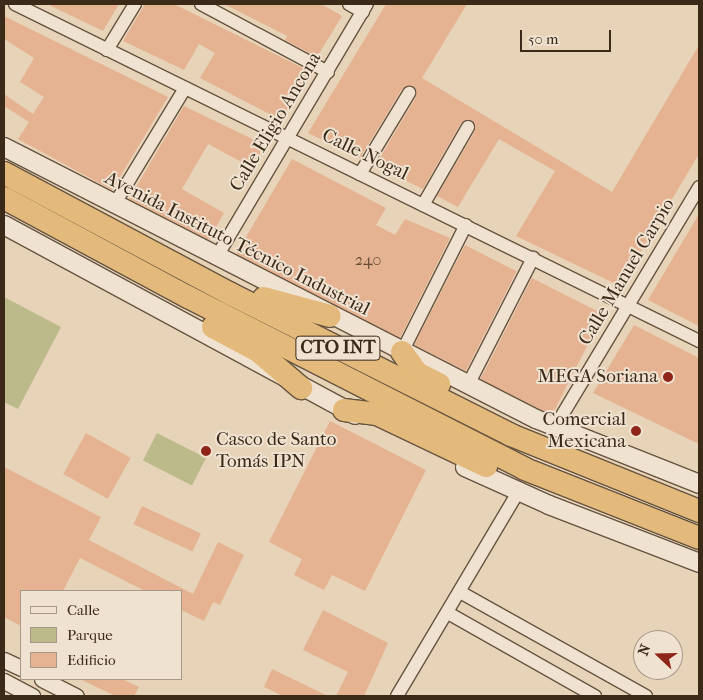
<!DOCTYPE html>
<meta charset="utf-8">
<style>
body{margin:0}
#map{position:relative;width:703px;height:700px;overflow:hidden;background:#e7d3b8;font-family:"IM FELL French Canon",serif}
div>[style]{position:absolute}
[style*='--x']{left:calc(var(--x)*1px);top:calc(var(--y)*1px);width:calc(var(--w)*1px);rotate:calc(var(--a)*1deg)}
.green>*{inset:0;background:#bcba8a;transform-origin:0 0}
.building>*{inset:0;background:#e5b391;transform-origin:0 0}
.roads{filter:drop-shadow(1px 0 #66543f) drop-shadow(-1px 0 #66543f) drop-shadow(0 1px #66543f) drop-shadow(0 -1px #66543f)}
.minor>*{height:12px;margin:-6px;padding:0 6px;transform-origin:6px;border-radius:6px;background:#efe2d1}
.tertiary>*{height:15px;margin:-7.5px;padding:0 7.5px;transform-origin:7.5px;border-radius:7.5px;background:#efe2d1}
.secondary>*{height:18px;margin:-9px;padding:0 9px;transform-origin:9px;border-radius:9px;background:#efe2d1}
.motorway>*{height:22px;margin:-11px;padding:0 11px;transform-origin:11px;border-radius:11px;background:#e4ba7c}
.dots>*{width:14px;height:14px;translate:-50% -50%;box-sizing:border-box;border:2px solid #efe2d1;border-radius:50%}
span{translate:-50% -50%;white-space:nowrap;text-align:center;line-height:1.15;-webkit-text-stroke:4px #efe2d1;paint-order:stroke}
.number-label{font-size:16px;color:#664c36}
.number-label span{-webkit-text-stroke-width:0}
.shield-label span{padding:1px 4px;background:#efe2d1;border:1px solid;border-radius:4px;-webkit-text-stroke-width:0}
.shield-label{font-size:18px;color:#3b2a17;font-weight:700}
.street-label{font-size:19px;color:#3b2a17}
.poi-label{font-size:19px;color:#3b2a17}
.right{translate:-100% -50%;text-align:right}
.left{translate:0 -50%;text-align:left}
.frame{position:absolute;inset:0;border:5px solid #3b2a17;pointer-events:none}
.legend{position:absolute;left:20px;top:590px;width:162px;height:90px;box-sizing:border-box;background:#efe2d1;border:1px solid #a79887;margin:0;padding:6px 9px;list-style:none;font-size:15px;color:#3b2a17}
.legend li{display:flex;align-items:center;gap:10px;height:25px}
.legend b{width:25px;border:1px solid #a79887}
.north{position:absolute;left:633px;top:630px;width:50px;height:50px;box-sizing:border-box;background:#efe2d1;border:1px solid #a79887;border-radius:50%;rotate:291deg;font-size:14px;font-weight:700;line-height:20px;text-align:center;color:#3b2a17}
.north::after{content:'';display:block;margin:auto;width:18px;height:22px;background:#8f2418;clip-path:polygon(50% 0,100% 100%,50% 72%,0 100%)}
.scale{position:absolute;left:520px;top:30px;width:91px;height:22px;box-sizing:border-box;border:2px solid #3b2a17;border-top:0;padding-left:6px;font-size:15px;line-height:18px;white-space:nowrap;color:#3b2a17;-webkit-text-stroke:4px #efe2d1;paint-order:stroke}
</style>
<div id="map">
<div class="green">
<i style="clip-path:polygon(4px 297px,61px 327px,18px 409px,4px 402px)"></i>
<i style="left:157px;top:433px;width:55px;height:31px;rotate:27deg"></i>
</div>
<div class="building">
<i style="clip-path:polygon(47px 4px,119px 4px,103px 31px)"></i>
<i style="clip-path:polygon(145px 4px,174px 4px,309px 71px,281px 120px,200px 78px,215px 53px,199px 44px,184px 70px,123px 41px)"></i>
<i style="clip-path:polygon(224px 4px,321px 4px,342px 16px,317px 57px,285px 40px,287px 36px)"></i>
<i style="clip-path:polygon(386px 4px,467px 4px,422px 78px,612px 192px,699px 45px,699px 154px,620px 286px,516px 236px,555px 171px,499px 139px,458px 207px,437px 196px,475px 131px,472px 120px,461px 123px,423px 189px,375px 166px,416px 97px,413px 86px,402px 89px,360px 158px,308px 133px)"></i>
<i style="clip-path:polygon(4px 16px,168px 97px,112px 190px,18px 139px,29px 122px,4px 106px,4px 94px,33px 114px,44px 97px,20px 82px,34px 58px,4px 39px)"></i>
<i style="clip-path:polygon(184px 106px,265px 145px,251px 167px,208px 144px,182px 189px,224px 213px,209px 240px,129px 199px)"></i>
<i style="clip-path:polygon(292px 159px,386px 208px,376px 225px,395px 235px,405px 219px,450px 238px,400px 338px,236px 254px)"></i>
<i style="clip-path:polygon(699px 214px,699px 326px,648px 300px)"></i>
<i style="left:465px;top:245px;width:58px;height:112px;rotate:27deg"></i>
<i style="left:532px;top:278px;width:80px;height:114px;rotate:27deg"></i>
<i style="clip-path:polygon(634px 325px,699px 358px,699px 444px,593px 393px)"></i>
<i style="clip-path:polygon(330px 421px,426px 470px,365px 591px,332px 575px,324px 590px,294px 575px,302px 559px,269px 542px)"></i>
<i style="left:86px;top:433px;width:51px;height:47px;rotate:29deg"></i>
<i style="clip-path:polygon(4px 467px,101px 517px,89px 540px,193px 594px,218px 542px,244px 555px,220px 605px,213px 602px,204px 621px,181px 610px,181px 591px,145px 591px,80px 558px,63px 591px,21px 591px,21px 626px,4px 617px)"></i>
<i style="left:142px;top:506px;width:65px;height:20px;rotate:25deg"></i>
<i style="clip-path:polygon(323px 610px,388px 643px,364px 696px,336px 696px,348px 672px,303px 650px)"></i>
<i style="clip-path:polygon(272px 669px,328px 696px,283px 696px,264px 687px)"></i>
<i style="clip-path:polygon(80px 679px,122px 679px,139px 687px,134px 696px,115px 696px)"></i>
</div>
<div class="roads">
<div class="minor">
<i style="--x:15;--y:4;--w:763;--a:26.23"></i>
<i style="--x:201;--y:4;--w:144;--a:28.2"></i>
<i style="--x:349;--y:4;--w:16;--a:30"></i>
<i style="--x:107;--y:50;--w:54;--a:-58.7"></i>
<i style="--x:360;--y:174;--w:95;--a:-58.8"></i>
<i style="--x:114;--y:205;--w:137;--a:-58.7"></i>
<i style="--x:423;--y:205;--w:90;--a:-60"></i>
<i style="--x:216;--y:258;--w:295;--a:-59.3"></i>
<i style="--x:402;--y:352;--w:142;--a:-63.3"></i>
<i style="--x:468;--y:385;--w:143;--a:-62.9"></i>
<i style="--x:555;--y:427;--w:280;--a:-59"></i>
<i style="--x:460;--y:592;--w:213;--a:29.2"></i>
<i style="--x:448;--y:613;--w:169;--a:29.5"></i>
<i style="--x:397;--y:696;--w:237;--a:-59.3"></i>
</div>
<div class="tertiary">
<i style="--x:4;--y:660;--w:19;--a:25"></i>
<i style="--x:42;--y:679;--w:38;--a:27"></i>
<i style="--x:4;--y:681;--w:32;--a:28"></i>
</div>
<div class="secondary">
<i style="--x:4;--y:147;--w:598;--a:27.08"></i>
<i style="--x:536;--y:419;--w:175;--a:21.7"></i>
<i style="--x:4;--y:225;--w:399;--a:28.4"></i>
<i style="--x:465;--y:467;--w:92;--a:24.3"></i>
<i style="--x:549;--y:505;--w:161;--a:21.1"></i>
</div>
<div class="motorway">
<i style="--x:4;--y:173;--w:257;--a:28.1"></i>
<i style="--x:231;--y:294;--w:313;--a:26.7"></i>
<i style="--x:511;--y:435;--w:203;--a:22"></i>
<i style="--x:4;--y:198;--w:209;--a:28.3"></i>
<i style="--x:188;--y:297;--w:378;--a:27"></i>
<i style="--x:525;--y:469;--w:187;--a:21.6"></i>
<i style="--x:264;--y:298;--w:68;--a:15.3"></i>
<i style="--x:213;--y:327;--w:51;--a:28.1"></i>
<i style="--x:258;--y:351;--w:57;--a:40.7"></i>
<i style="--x:402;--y:352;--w:26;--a:54"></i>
<i style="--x:417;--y:373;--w:25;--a:27"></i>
<i style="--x:344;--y:410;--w:33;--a:7"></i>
<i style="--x:377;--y:414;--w:121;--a:25.5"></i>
</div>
</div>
<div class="dots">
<i style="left:668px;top:377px;background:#8f2418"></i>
<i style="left:636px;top:431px;background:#8f2418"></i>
<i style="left:206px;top:451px;background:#8f2418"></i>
</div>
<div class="number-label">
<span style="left:368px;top:260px">240</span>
</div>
<div class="shield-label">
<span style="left:338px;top:348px">CTO INT</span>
</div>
<div class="street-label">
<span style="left:276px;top:122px;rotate:-59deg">Calle Eligio Ancona</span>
<span style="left:365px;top:155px;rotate:26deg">Calle Nogal</span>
<span style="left:237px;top:244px;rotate:27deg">Avenida Instituto Técnico Industrial</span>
<span style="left:627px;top:272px;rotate:-59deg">Calle Manuel Carpio</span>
</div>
<div class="poi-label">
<span class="right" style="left:658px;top:377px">MEGA Soriana</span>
<span class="right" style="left:626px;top:431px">Comercial<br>Mexicana</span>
<span class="left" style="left:216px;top:451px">Casco de Santo<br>Tomás IPN</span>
</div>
<div class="frame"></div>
<ul class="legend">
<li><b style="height:6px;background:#efe2d1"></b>Calle</li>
<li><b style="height:14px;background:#bcba8a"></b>Parque</li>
<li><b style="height:14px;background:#e5b391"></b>Edificio</li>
</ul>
<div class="north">N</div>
<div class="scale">50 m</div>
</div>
